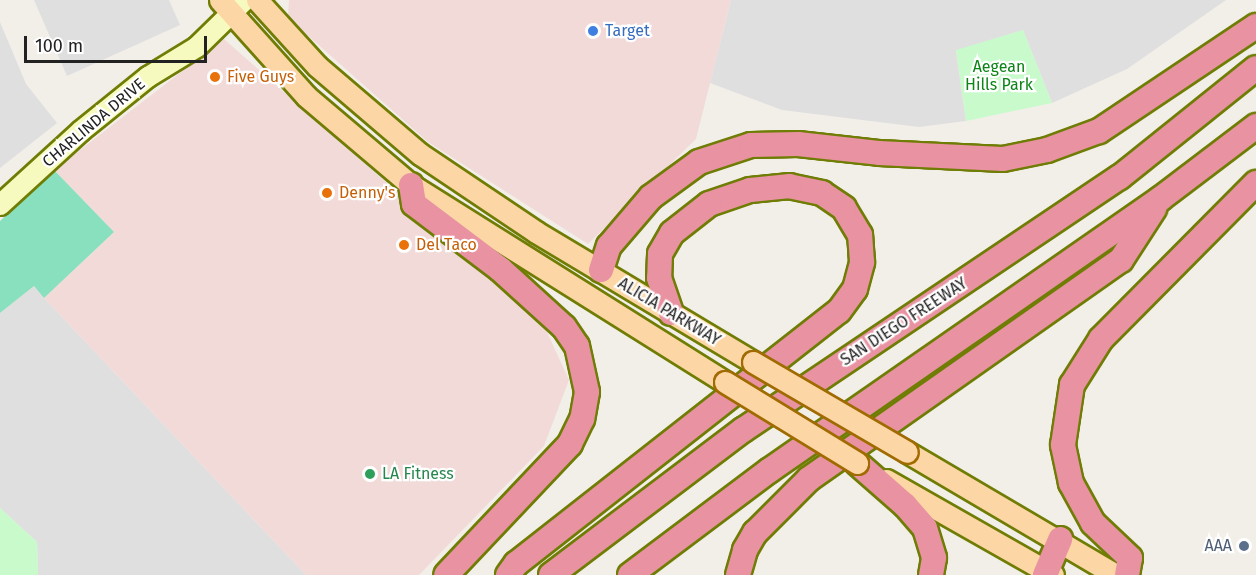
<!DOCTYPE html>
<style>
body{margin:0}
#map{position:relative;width:1256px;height:575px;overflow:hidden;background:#f2efe9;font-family:"Fira Sans",sans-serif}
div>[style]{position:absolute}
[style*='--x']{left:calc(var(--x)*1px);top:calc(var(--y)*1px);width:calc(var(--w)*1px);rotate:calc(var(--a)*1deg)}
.residential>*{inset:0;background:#e0dfdf}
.commercial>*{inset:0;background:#f2dad9}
.park>*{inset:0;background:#c8facc}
.pitch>*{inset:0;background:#88e0be}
.roads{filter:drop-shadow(2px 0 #707d05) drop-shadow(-2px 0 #707d05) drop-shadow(0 2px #707d05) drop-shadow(0 -2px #707d05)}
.secondary>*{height:20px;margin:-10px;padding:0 10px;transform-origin:10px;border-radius:10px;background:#f7fabf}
.primary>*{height:21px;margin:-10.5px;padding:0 10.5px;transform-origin:10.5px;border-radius:10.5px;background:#fcd6a4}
.highway>*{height:24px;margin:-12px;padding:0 12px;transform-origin:12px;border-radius:12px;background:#e892a2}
.bridges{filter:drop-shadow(2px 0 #a06b00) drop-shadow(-2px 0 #a06b00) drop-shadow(0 2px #a06b00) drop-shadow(0 -2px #a06b00)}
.primary-bridge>*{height:21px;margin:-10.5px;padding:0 10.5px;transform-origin:10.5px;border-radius:10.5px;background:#fcd6a4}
.dots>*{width:16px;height:16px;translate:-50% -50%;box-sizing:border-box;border:3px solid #fff;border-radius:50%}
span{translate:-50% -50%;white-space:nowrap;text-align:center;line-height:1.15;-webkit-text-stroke:4.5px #fff;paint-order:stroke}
.shop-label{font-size:16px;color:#366cbe}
.left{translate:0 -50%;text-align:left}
.park-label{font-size:16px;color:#0c8416}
.food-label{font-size:16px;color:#c56008}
.street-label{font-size:16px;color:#222}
.leisure-label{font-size:16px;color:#27864d}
.service-label{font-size:16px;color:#4e5e75}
.right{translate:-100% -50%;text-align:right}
.scale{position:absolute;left:24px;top:36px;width:183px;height:27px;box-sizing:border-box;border:3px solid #222;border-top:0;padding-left:8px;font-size:18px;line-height:21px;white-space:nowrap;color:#222;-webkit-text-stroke:4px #fff;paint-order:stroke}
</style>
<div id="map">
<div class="residential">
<i style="clip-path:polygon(34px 0,169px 0,180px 25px,67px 76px)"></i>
<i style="clip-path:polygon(731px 0,1226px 0,1127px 69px,1052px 103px,1023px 30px,956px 51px,966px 121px,919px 127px,782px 110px,710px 83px)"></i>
<i style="clip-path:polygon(0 22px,26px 84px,57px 123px,0 168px)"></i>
<i style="clip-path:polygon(34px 286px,44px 298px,306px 575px,38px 575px,37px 542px,0 508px,0 313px)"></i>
</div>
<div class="commercial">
<i style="clip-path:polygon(289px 0,731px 0,696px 139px,588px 244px,428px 142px,288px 18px)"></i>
<i style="clip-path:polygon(224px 39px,541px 319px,569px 380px,544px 446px,419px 575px,306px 575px,44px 298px,114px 232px,54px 170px)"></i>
</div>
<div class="park">
<i style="clip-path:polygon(1023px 30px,1052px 103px,966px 121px,956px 50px)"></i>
<i style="clip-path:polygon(0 508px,37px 542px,38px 575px,0 575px)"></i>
</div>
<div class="pitch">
<i style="clip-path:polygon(54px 170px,114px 232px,44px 298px,34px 286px,0 313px,0 221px)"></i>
</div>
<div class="roads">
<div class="secondary">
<i style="--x:0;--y:205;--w:110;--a:-42.4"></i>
<i style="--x:81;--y:131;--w:86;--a:-38.9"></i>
<i style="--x:148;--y:77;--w:57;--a:-31.5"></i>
<i style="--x:197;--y:47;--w:67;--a:-44.4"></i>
</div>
<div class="primary">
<i style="--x:220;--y:0;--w:129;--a:48.1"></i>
<i style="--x:306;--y:96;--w:138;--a:40.3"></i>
<i style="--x:411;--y:185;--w:371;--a:32.1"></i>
<i style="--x:257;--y:0;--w:89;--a:47.7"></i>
<i style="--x:317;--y:66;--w:135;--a:40.5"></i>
<i style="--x:420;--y:154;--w:140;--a:33.9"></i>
<i style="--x:536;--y:232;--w:253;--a:30.9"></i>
<i style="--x:907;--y:452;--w:243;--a:30.5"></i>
<i style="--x:886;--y:480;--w:192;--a:29.6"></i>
</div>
<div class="highway">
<i style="--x:411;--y:185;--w:19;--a:81"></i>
<i style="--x:414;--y:204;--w:108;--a:37.1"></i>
<i style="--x:500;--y:269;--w:86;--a:42.2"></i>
<i style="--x:564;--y:327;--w:23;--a:56"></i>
<i style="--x:577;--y:346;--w:47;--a:77.7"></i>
<i style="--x:587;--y:392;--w:27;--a:100"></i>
<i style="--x:582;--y:419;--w:28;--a:116"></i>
<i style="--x:570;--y:444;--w:180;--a:133.4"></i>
<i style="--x:601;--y:270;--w:25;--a:-72"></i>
<i style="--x:609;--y:246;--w:65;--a:-49.4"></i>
<i style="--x:651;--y:197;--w:59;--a:-36.1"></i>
<i style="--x:699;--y:162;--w:55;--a:-18.1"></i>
<i style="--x:751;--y:145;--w:47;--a:-1.2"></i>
<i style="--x:798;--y:144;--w:81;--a:6.3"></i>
<i style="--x:879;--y:153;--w:124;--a:2.8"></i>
<i style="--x:1003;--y:159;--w:45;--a:-11.6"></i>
<i style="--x:1047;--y:150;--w:55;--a:-20.1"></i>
<i style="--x:1099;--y:131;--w:189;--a:-33.8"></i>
<i style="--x:857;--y:463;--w:64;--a:41.2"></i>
<i style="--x:905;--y:505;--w:30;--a:49"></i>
<i style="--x:925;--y:528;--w:31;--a:73"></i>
<i style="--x:934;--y:558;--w:17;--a:100"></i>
<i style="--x:508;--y:575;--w:14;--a:-54"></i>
<i style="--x:516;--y:564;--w:410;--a:-38.1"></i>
<i style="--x:839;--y:311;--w:27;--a:-54"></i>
<i style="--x:855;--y:289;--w:28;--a:-75"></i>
<i style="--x:862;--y:262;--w:27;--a:-94"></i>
<i style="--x:860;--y:235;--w:31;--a:-121"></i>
<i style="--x:844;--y:208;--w:27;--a:-146"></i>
<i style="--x:822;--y:193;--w:33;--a:-168"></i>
<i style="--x:790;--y:186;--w:40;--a:174.3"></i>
<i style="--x:750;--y:190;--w:43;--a:161.1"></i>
<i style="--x:709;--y:204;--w:47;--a:141.9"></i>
<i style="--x:672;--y:233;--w:24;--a:120"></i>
<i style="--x:660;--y:254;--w:24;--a:92"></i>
<i style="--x:659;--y:278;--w:37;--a:71"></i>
<i style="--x:551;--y:575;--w:241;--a:-37.1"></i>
<i style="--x:743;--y:430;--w:454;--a:-33.9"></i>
<i style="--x:1120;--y:177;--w:174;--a:-38.7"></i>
<i style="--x:630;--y:575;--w:175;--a:-36.9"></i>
<i style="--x:770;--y:470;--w:475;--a:-34.8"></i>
<i style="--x:1160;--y:199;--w:121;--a:-37.2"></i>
<i style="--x:738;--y:575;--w:26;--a:-74"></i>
<i style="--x:745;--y:550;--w:20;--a:-60"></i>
<i style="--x:755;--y:533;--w:76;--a:-45"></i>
<i style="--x:809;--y:479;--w:381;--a:-35.1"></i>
<i style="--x:1121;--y:260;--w:61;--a:-57.1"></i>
<i style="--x:1045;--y:575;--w:39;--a:-67"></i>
<i style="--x:1127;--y:575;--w:17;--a:-80"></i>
<i style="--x:1130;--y:558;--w:51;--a:-136.6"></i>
<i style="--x:1093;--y:523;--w:46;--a:-118.8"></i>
<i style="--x:1071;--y:483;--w:39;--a:-102"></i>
<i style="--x:1063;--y:445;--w:61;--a:-81.5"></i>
<i style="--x:1072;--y:385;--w:54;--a:-57.8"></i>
<i style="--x:1101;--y:339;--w:220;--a:-45.2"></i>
</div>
</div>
<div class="bridges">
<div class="primary-bridge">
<i style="--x:753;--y:362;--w:178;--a:30.3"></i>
<i style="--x:725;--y:382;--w:155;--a:31.5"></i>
</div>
</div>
<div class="dots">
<i style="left:593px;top:31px;background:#3f7fe0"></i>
<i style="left:215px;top:77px;background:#e8710a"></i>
<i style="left:327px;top:193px;background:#e8710a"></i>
<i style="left:404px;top:245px;background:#e8710a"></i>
<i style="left:370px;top:474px;background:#2e9e5b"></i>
<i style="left:1244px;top:546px;background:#5c6f8a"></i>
</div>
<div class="shop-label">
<span class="left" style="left:605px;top:31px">Target</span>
</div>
<div class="park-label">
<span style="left:999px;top:76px">Aegean<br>Hills Park</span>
</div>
<div class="food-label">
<span class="left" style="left:227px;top:77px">Five Guys</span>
<span class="left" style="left:339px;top:193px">Denny's</span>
<span class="left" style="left:416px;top:245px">Del Taco</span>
</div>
<div class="street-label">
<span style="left:94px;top:123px;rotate:-40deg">CHARLINDA DRIVE</span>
<span style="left:669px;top:312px;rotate:31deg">ALICIA PARKWAY</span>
<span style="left:904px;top:322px;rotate:-33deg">SAN DIEGO FREEWAY</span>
</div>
<div class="leisure-label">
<span class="left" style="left:382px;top:474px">LA Fitness</span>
</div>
<div class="service-label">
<span class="right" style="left:1232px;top:546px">AAA</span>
</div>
<div class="scale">100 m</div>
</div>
